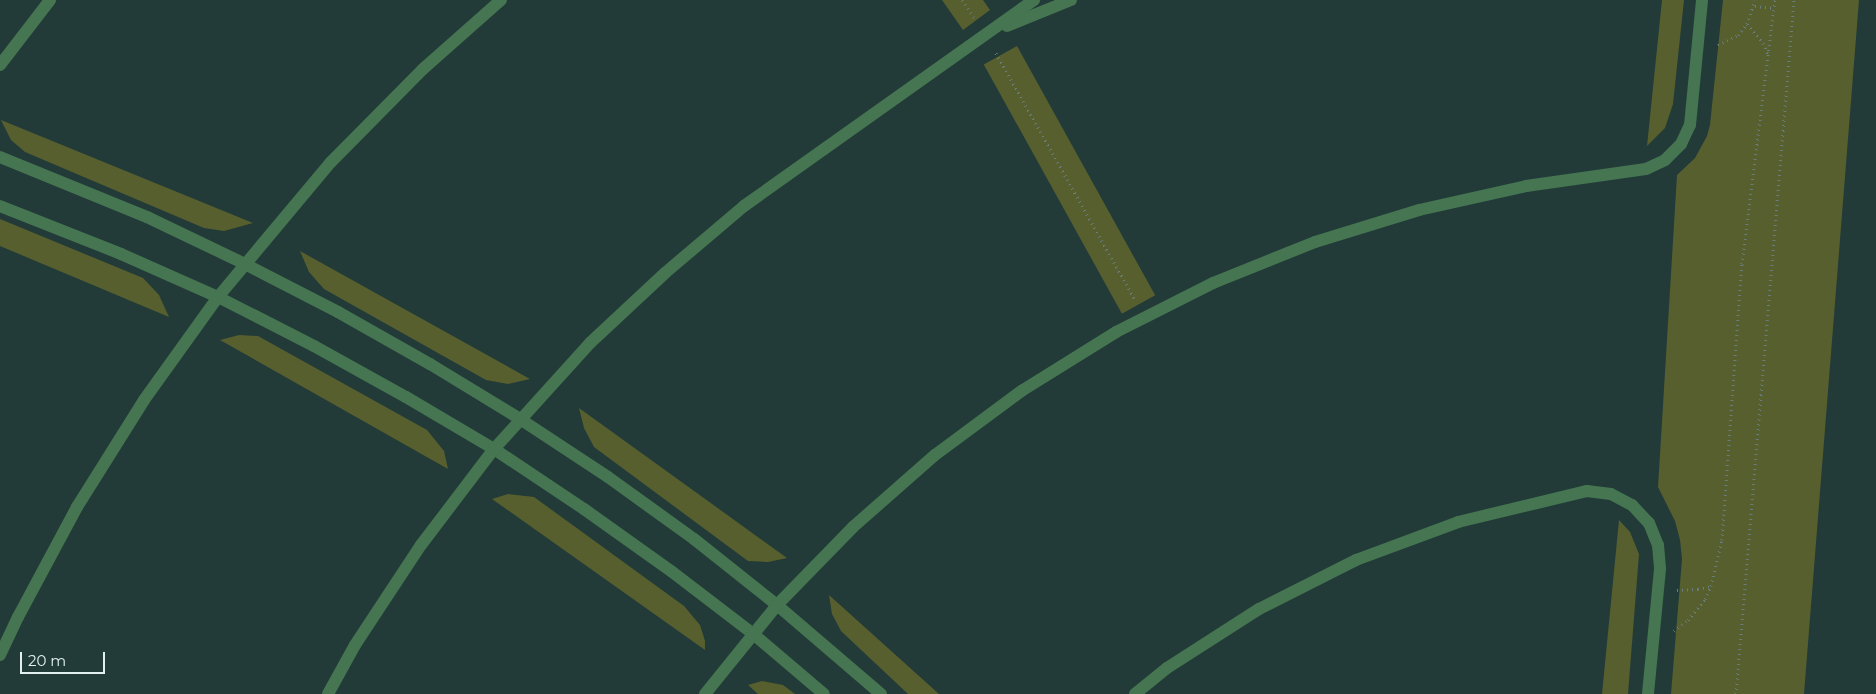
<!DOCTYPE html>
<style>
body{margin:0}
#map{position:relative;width:1876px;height:694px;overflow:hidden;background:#223b38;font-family:Montserrat,sans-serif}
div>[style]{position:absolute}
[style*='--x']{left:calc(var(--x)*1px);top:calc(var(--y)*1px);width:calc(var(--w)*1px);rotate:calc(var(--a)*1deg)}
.green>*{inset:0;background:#575f2f;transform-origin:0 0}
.path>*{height:3px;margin-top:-1.5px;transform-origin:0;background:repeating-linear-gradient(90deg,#697e7c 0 1px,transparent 0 5px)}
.minor>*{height:12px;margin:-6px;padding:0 6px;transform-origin:6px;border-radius:6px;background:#457551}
span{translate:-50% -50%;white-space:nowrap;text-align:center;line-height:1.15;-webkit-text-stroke:4px #223b38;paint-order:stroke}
.scale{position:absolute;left:20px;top:652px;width:85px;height:22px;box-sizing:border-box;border:2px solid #e1f0ee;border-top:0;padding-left:6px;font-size:15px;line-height:18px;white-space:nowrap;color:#e1f0ee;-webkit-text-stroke:4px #223b38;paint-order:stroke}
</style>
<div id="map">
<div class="green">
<i style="clip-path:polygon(942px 0,983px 0,990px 10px,963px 30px)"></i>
<i style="clip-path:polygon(1662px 0,1684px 0,1673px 104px,1665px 128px,1647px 146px)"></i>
<i style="clip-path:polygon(1723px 0,1859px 0,1804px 694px,1671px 694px,1682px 559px,1680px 540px,1675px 521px,1658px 487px,1677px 175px,1695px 158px,1707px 136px,1710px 125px)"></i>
<i style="left:1017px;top:46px;width:285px;height:38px;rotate:61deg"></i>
<i style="clip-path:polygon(1px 120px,253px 223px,224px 231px,204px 228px,25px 152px,11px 140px)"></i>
<i style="clip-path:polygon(0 219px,143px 278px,159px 295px,169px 317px,0 246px)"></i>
<i style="clip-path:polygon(300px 251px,530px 379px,508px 384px,486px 380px,324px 289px,309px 272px)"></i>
<i style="clip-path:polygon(239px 335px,258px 336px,427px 430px,444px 451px,448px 469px,220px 340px)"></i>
<i style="clip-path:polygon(579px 408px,787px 558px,768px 562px,748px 561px,594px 447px,584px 428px)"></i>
<i style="clip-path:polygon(508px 494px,534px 497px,684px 606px,700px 625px,705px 641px,705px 650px,492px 499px)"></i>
<i style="clip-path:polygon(1619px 520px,1630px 532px,1639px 554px,1628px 694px,1602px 694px)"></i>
<i style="clip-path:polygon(829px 595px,939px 694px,908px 694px,841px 631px,832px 614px)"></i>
<i style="clip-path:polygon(762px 681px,783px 685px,795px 694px,758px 694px,748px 685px)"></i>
</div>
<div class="path">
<i style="--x:962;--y:0;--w:22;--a:56"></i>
<i style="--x:1755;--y:6;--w:19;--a:6"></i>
<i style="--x:1747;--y:24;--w:25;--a:50"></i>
<i style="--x:1763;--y:43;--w:12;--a:66"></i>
<i style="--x:1718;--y:45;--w:22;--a:-27"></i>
<i style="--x:1738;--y:35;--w:14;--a:-51"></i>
<i style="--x:1747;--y:24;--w:25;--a:-72"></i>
<i style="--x:996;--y:53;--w:283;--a:60.6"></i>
<i style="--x:1677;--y:590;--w:21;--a:-3"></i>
<i style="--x:1698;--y:589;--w:12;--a:-14"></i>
<i style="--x:1674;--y:631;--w:18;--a:-38"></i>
<i style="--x:1688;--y:620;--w:27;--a:-51"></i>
<i style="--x:1705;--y:599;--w:14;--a:-65"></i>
<i style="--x:1711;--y:586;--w:47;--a:-76.6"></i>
<i style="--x:1722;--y:540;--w:277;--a:-85.9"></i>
<i style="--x:1742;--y:264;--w:266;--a:-82.9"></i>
<i style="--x:1736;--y:694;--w:696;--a:-85.22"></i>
</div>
<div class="minor">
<i style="--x:1007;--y:26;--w:69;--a:-22.1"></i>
<i style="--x:0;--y:65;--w:82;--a:-52.4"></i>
<i style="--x:0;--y:157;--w:159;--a:22.2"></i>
<i style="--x:147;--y:217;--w:109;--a:25.6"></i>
<i style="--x:245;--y:264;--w:105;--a:27.3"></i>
<i style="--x:338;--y:312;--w:106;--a:29.5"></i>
<i style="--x:430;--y:364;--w:105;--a:31.4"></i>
<i style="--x:520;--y:419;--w:105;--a:33.4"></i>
<i style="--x:608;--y:477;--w:106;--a:35.8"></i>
<i style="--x:694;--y:539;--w:106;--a:38.5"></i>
<i style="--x:777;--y:605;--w:137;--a:40.6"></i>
<i style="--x:0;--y:206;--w:130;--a:21.6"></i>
<i style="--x:121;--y:254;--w:106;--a:23.9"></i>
<i style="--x:218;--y:297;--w:108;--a:27"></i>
<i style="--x:314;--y:346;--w:105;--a:29"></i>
<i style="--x:406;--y:397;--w:102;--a:30.6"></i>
<i style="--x:494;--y:449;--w:108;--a:33.7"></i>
<i style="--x:584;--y:509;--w:107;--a:35.5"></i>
<i style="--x:671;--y:571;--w:102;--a:37.4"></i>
<i style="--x:752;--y:633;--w:94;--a:40.3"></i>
<i style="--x:0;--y:655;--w:42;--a:-64.7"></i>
<i style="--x:18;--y:617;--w:125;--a:-61.8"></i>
<i style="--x:77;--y:507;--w:126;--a:-57.9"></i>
<i style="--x:144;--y:400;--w:127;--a:-54.3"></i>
<i style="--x:218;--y:297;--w:176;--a:-50.1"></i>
<i style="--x:331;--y:162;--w:131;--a:-45.3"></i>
<i style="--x:423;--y:69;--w:104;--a:-41.5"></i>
<i style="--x:328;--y:694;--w:56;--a:-61.1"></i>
<i style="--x:355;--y:645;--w:120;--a:-56.6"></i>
<i style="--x:421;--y:545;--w:121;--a:-52.8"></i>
<i style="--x:494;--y:449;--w:143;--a:-47.8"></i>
<i style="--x:590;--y:343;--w:103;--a:-43"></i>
<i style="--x:665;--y:273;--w:104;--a:-40.3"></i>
<i style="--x:744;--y:206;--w:356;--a:-35.4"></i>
<i style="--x:705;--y:694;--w:114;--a:-51"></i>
<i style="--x:777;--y:605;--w:109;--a:-45.7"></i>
<i style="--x:853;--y:527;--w:109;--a:-41.3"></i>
<i style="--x:935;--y:455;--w:109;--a:-36.5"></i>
<i style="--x:1023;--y:390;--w:110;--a:-31.9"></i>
<i style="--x:1116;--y:332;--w:109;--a:-26.8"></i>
<i style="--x:1213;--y:283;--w:110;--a:-21.9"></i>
<i style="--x:1315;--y:242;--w:109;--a:-17.1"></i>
<i style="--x:1419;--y:210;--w:110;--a:-12.6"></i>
<i style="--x:1526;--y:186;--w:121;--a:-8.1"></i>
<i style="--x:1646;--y:169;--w:21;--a:-25"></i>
<i style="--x:1665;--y:160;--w:23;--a:-45"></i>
<i style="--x:1681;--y:144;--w:21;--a:-65"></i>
<i style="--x:1690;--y:125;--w:126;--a:-84.5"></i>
<i style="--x:1135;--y:694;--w:41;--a:-39.1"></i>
<i style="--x:1167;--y:668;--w:109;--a:-32.7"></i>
<i style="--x:1259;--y:609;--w:109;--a:-26.8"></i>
<i style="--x:1356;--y:560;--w:109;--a:-20.4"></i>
<i style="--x:1458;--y:522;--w:133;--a:-13.5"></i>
<i style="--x:1587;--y:491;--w:24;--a:7"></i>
<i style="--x:1611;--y:494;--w:24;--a:28"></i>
<i style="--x:1632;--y:505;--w:25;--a:47"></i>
<i style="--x:1649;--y:523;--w:24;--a:68"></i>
<i style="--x:1658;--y:545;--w:24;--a:85"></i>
<i style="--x:1660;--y:569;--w:126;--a:95.5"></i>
</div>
<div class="scale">20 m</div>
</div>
